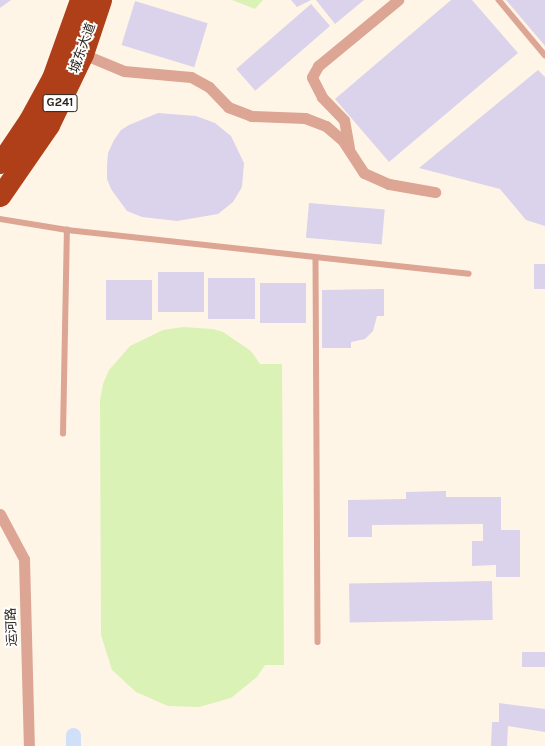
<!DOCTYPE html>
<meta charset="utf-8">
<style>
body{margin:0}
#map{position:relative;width:545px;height:746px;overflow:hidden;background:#fff5e6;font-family:Karla,"Noto Sans SC",sans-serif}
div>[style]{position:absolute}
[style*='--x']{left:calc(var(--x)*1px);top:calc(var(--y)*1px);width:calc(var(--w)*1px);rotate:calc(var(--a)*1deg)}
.green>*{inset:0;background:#dbf2b7}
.canal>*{height:15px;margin:-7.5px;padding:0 7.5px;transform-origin:7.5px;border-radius:7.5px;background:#d0e0f9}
.building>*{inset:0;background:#dbd2ec;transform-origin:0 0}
.lane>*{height:5.5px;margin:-2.75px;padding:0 2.75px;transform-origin:2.75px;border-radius:2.75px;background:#dca594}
.street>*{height:11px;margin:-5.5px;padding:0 5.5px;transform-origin:5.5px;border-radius:5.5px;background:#dca594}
.highway>*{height:21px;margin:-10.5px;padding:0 10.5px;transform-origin:10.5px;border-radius:10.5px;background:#af3f18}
span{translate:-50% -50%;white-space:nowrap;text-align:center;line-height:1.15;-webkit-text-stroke:4px #fff;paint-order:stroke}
.shield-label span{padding:1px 3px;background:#fff;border:1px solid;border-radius:3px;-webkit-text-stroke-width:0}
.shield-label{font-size:12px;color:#2b241b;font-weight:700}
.street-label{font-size:13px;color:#2b241b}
</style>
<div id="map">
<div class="green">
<i style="clip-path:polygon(232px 0,263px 0,255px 9px)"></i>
<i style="clip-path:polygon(183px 327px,213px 329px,223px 332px,251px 351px,260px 364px,282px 364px,284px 665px,265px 665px,257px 677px,231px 698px,199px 707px,168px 706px,136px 692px,112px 670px,101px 635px,100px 400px,103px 384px,109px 370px,130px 346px,163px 330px)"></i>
</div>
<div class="canal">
<i style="--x:73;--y:746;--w:11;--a:-90"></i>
</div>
<div class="building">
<i style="clip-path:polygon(0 0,11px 0,0 8px)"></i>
<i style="clip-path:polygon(291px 0,311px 0,297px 7px)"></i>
<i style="clip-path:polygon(316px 0,364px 0,335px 24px)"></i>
<i style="clip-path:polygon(451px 0,472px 0,518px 53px,389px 162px,335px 99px)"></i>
<i style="clip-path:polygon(506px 0,545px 0,545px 46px)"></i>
<i style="left:135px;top:1px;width:76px;height:46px;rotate:17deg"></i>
<i style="left:311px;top:4px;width:29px;height:99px;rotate:49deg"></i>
<i style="clip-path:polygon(538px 70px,545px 77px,545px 226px,526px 220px,500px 189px,419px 168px)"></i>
<i style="clip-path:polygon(158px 113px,196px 116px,215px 123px,231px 136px,244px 163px,242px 187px,233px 202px,218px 214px,177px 221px,142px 217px,127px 211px,111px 189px,107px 179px,107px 166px,108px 153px,114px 140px,121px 130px,129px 125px)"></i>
<i style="left:309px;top:203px;width:76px;height:35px;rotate:5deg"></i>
<i style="left:534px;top:264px;width:11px;height:25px"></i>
<i style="left:158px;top:272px;width:46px;height:40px"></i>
<i style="left:255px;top:278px;width:41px;height:47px;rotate:90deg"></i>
<i style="left:106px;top:280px;width:46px;height:40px"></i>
<i style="left:306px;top:283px;width:40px;height:46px;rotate:90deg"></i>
<i style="clip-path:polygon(384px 289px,384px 316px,377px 316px,373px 331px,365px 339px,351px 342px,351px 348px,322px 348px,322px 290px)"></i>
<i style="clip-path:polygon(446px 491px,446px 497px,501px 497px,501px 530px,520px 530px,520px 577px,496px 577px,496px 565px,472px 566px,472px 541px,483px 541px,483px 524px,372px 525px,372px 537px,348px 537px,348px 500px,406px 499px,406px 492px)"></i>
<i style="left:492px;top:581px;width:39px;height:143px;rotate:89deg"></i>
<i style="left:522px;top:652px;width:23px;height:15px"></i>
<i style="clip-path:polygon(499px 703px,545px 709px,545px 732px,508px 726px,507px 746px,491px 746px,492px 722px,499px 722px)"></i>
</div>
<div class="lane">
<i style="--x:499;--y:0;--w:72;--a:50.1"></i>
<i style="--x:0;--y:219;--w:68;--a:9.3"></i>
<i style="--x:67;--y:230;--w:404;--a:6.2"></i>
<i style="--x:316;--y:258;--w:384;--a:89.7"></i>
<i style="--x:63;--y:434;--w:204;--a:-88.9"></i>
</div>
<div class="street">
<i style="--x:83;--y:54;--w:44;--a:22.5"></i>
<i style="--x:124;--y:71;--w:67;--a:5.1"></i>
<i style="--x:191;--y:77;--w:21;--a:29"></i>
<i style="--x:209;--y:87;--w:28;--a:46"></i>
<i style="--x:228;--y:107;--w:25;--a:21"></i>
<i style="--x:251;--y:116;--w:54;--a:2.1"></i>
<i style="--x:305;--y:118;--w:22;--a:21"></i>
<i style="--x:326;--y:126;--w:23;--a:41"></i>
<i style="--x:343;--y:141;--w:38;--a:57"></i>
<i style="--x:364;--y:173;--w:27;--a:24"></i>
<i style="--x:389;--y:184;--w:47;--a:9.9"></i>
<i style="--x:349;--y:148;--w:28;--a:-100"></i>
<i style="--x:344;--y:120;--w:32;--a:-134"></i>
<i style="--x:322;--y:97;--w:22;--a:-117"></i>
<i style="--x:312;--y:77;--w:13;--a:-61"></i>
<i style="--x:318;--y:66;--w:104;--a:-39.5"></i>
<i style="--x:0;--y:514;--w:51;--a:61.9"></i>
<i style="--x:24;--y:559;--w:187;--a:88.5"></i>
</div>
<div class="highway">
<i style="--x:0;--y:163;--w:52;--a:-56"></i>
<i style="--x:29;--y:120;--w:48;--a:-61.3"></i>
<i style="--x:52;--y:78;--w:83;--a:-70.3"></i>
<i style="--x:0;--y:196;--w:86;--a:-55.4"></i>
<i style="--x:49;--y:125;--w:79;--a:-64.4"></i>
<i style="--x:83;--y:54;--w:57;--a:-71.6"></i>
</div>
<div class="shield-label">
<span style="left:60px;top:103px">G241</span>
</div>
<div class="street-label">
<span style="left:83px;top:48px;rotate:-70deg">城东大道</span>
<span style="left:12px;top:627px;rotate:-92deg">运河路</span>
</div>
</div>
